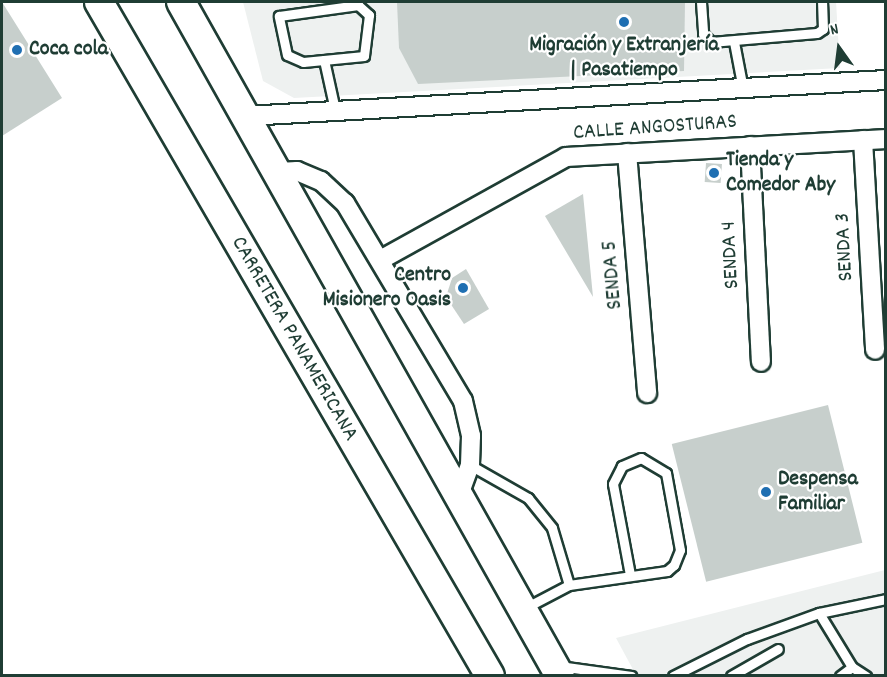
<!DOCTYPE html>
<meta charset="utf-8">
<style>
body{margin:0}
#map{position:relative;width:887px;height:677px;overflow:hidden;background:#fff;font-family:Dekko,sans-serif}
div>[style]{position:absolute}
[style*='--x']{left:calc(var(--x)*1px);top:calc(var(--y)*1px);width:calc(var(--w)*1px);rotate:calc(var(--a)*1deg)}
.built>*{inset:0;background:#eef1f0}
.building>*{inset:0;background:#c7cfcc;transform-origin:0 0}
.roads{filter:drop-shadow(2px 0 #1f3d34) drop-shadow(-2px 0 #1f3d34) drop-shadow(0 2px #1f3d34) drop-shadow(0 -2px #1f3d34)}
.service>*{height:9px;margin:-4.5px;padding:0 4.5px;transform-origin:4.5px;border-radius:4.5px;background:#fff}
.minor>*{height:18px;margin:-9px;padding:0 9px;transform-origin:9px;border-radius:9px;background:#fff}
.trunk>*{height:28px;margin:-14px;padding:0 14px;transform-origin:14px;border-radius:14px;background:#fff}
.dots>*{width:16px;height:16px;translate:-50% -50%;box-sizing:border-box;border:3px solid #fff;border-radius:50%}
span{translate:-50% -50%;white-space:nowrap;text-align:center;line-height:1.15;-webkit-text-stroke:4.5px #fff;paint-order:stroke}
.poi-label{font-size:22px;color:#1f3d34;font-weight:700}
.left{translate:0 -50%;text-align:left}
.right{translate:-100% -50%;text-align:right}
.street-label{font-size:22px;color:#1f3d34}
.frame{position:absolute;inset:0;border:3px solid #1f3d34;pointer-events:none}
.north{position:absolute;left:809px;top:18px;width:60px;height:60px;-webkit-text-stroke:4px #fff;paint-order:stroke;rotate:346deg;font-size:16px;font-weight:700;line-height:24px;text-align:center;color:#1f3d34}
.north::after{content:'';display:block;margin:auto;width:21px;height:27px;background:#1f3d34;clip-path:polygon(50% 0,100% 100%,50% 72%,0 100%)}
</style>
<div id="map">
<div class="built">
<i style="clip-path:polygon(243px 2px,836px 2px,840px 68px,294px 98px,263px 81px)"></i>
<i style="clip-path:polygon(885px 570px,885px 675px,636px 675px,616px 638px)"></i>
</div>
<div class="building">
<i style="clip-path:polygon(2px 2px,62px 98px,2px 136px)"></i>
<i style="clip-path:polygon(397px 2px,685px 2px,684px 71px,418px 84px,399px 48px)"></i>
<i style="left:706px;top:163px;width:16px;height:19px;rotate:4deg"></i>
<i style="clip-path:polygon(583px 194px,593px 297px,545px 216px)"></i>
<i style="clip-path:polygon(466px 269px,489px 309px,464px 324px,446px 297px,452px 278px)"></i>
<i style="left:828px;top:405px;width:142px;height:161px;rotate:76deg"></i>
</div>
<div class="roads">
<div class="service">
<i style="--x:701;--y:2;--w:32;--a:86"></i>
<i style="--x:703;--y:34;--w:11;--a:45"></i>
<i style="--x:711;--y:42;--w:106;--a:-4.9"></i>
<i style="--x:817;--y:33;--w:7;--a:-34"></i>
<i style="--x:823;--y:29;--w:27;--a:-92"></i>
<i style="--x:358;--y:5;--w:15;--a:42"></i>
<i style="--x:369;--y:15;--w:41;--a:97"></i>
<i style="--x:364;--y:56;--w:61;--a:174.4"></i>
<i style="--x:303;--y:62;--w:17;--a:-156"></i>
<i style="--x:287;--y:55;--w:40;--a:-102"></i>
<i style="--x:279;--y:16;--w:80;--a:-7.9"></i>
<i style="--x:734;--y:42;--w:48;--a:79.2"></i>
<i style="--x:324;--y:60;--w:51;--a:77.6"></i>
<i style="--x:470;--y:465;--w:67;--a:29.6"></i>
<i style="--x:528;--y:498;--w:38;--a:51"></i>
<i style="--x:552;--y:528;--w:59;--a:73.4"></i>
<i style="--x:525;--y:608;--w:50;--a:-27.6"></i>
<i style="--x:569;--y:585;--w:99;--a:-8.1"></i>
<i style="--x:667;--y:571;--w:9;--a:-41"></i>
<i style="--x:674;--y:565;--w:16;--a:-68"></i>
<i style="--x:680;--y:550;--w:78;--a:-100.3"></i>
<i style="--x:666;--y:473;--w:29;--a:-149"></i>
<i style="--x:641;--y:458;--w:21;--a:157"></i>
<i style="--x:622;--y:466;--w:20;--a:117"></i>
<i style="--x:613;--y:484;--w:93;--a:79.4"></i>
<i style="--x:819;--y:613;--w:63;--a:58.6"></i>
<i style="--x:852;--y:667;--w:17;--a:33"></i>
<i style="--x:559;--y:666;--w:73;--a:7.9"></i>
<i style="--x:673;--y:676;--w:83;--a:-26.6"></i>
<i style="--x:747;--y:639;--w:77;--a:-19.9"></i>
<i style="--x:819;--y:613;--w:68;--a:-11.8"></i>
<i style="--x:731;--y:676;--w:54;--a:-29.9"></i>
<i style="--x:840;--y:676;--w:15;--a:-37"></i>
</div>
<div class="minor">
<i style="--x:246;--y:116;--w:641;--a:-3.22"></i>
<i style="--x:863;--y:140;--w:210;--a:86.7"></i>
<i style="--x:750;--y:146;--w:216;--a:87.1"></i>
<i style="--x:627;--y:153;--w:241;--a:85.2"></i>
<i style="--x:279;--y:172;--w:18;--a:-3"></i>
<i style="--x:297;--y:171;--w:26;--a:23"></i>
<i style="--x:321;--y:181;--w:33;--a:43"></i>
<i style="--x:345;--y:203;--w:230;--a:59.2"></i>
<i style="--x:463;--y:401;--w:36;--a:77"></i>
<i style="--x:471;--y:436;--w:29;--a:92"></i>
<i style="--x:470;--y:465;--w:37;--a:110"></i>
<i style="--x:382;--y:259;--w:210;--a:-29"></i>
<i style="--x:566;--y:157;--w:321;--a:-3.2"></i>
</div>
<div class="trunk">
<i style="--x:99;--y:2;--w:779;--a:59.88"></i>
<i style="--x:181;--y:2;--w:773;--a:60.65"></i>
</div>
</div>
<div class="dots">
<i style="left:624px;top:22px;background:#1f6fb2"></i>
<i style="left:17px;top:50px;background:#1f6fb2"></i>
<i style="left:714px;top:173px;background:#1f6fb2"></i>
<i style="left:463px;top:288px;background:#1f6fb2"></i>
<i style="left:766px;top:492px;background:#1f6fb2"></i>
</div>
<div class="poi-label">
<span style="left:624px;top:58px">Migración y Extranjería<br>| Pasatiempo</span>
<span class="left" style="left:29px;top:50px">Coca cola</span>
<span class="left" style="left:726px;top:173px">Tienda y<br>Comedor Aby</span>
<span class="right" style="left:451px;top:288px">Centro<br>Misionero Oasis</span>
<span class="left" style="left:778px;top:492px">Despensa<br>Familiar</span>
</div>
<div class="street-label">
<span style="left:655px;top:128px;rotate:-4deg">CALLE ANGOSTURAS</span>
<span style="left:845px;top:247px;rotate:-93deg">SENDA 3</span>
<span style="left:731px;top:255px;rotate:-93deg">SENDA 4</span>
<span style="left:613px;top:275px;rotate:-95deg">SENDA 5</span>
<span style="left:294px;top:339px;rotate:60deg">CARRETERA PANAMERICANA</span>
</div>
<div class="frame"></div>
<div class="north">N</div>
</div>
